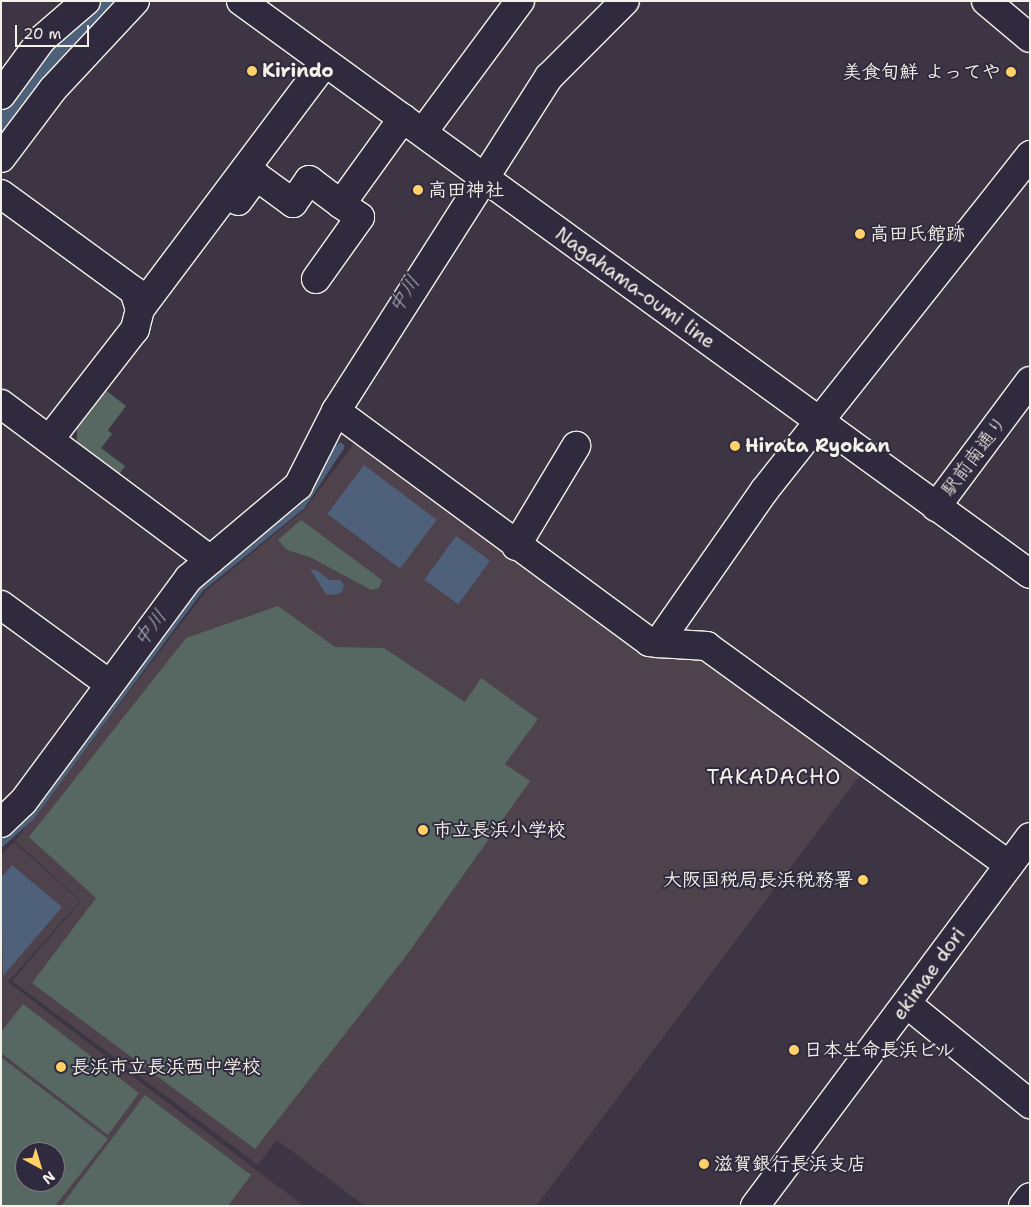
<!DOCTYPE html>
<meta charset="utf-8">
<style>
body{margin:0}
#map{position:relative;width:1031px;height:1207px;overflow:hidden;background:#3d3544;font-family:"Shantell Sans","Klee One",sans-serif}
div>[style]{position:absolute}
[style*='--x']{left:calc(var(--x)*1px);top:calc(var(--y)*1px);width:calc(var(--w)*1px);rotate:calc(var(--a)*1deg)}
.built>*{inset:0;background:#4e424d}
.green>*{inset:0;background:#566861}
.water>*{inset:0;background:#4f617a;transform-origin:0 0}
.stream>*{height:8px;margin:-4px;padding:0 4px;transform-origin:4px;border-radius:4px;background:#4f617a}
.river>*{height:44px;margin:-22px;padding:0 22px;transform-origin:22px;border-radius:22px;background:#4f617a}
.roads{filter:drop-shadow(1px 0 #f4f1e8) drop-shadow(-1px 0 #f4f1e8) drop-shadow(0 1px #f4f1e8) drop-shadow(0 -1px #f4f1e8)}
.minor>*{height:28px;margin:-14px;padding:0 14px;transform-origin:14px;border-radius:14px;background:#2f2a3d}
.major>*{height:28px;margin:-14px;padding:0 14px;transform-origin:14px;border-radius:14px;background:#2f2a3d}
.dots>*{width:14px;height:14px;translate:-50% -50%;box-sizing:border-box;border:2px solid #2f2a3d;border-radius:50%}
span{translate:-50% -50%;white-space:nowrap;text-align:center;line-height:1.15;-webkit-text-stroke:4px #2f2a3d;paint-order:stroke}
.poi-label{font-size:19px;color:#f4f1e8;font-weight:700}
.left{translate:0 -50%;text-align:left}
.right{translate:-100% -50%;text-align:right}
.street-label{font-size:19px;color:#f4f1e8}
.water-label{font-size:20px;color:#b2b7bc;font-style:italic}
.quarter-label{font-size:21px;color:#f4f1e8;letter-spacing:1px}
.frame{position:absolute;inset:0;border:2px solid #f4f1e8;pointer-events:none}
.north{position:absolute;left:15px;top:1142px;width:50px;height:50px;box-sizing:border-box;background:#2f2a3d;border:1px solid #7e7a81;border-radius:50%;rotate:141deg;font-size:14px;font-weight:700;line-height:20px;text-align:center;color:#f4f1e8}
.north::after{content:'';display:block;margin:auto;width:18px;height:22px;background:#ffd166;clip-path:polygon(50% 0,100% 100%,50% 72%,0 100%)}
.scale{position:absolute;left:15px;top:25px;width:74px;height:22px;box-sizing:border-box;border:2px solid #f4f1e8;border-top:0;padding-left:6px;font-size:15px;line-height:18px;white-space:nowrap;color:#f4f1e8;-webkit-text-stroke:4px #2f2a3d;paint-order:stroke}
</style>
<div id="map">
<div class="built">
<i style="clip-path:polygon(359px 437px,648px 651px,706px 655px,864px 770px,536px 1206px,365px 1206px,277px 1140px,258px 1165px,12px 981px,81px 901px,15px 841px,206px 591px,304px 510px)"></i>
<i style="clip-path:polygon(evenodd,14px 842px,80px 901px,8px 982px,304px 1206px,1px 1206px,1px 855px,14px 842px,25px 1152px,55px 1152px,55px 1182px,25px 1182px,25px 1152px)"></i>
</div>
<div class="green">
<i style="clip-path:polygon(104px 389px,126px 406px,108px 430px,112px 434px,101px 448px,125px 466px,118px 476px,80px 447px,77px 440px,77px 425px)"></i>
<i style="clip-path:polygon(301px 520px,382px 580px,379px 588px,371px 590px,312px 558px,287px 550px,278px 540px)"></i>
<i style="clip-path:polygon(278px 606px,335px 647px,384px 648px,465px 702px,481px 678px,538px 719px,505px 764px,530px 781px,406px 956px,255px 1149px,32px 983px,96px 898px,29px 837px,186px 638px)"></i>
<i style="clip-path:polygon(23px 1004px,139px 1093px,108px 1135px,1px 1053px,1px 1032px)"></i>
<i style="clip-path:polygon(evenodd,1px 1057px,108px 1139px,55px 1206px,1px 1206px,1px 1057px,25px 1152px,55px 1152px,55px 1182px,25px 1182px,25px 1152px)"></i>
<i style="clip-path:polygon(145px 1095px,251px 1175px,228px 1206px,61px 1206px)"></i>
</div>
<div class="water">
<i style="left:364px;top:465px;width:91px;height:61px;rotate:37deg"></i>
<i style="left:456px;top:536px;width:42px;height:54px;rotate:36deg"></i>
<i style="clip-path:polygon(310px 569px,316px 570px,330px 580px,340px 580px,344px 585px,342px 592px,336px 595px,326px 594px)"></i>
<i style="clip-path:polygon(12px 865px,62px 907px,3px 976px,1px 878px)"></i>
</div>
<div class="stream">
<i style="--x:1;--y:843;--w:39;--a:-42"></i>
<i style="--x:30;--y:817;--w:285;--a:-53.4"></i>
<i style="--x:200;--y:588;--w:130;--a:-39.1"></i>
<i style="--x:301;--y:506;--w:71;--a:-56.5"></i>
</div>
<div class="river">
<i style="--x:1;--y:117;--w:76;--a:-51.9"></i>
<i style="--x:48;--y:57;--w:78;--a:-45.5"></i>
</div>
<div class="roads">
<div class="minor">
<i style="--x:986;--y:1;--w:57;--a:40.1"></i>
<i style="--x:1;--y:95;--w:69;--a:-53.8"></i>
<i style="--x:42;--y:39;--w:58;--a:-40.8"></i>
<i style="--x:423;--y:132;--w:163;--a:-53.5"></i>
<i style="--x:1;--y:158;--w:86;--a:-53"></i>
<i style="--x:53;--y:89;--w:120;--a:-47"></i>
<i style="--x:1;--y:194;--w:165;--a:36.1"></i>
<i style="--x:134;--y:291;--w:19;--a:72"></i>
<i style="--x:140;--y:309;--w:21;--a:104"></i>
<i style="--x:135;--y:329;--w:140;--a:127.8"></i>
<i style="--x:238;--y:201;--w:31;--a:-54"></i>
<i style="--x:256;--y:176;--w:46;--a:36.1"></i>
<i style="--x:293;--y:203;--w:28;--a:-55"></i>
<i style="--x:309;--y:180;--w:40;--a:37"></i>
<i style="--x:316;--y:279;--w:76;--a:-54.6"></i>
<i style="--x:360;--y:217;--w:23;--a:-146"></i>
<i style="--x:341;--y:204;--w:106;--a:-54.2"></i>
<i style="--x:140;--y:309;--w:295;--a:-53.1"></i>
<i style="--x:1;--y:404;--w:261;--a:36.7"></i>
<i style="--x:336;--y:411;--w:389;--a:36.4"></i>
<i style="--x:649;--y:642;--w:9;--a:6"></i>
<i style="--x:936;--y:507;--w:157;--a:-53.3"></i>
<i style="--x:516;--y:546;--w:117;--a:-59"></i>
<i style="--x:1;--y:605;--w:132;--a:36.1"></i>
<i style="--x:1;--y:823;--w:30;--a:-44"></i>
<i style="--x:23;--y:802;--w:279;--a:-53.5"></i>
<i style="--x:189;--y:578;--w:143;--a:-40.2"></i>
<i style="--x:298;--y:486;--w:84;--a:-63.1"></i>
<i style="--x:336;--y:411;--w:396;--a:-57.5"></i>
<i style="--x:549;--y:77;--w:107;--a:-45"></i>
<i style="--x:1009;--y:865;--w:373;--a:-144.1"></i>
<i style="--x:707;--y:646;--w:49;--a:-176.5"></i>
<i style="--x:658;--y:643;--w:185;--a:-55.1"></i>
<i style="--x:764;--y:491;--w:429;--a:-51.6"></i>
<i style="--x:907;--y:1004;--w:159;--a:39.1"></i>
<i style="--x:1023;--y:1206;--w:11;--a:-52"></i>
</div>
<div class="major">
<i style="--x:241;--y:1;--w:975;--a:35.99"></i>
<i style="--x:755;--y:1206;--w:460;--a:-53.3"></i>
</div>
</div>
<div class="dots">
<i style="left:252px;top:71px;background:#ffd166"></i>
<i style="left:1011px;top:72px;background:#ffd166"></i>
<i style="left:418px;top:190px;background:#ffd166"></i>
<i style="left:860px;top:234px;background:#ffd166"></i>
<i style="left:735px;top:446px;background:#ffd166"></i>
<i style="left:423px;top:830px;background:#ffd166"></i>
<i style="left:863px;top:880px;background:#ffd166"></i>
<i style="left:794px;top:1050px;background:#ffd166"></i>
<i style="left:61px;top:1067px;background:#ffd166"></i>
<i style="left:704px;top:1164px;background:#ffd166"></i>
</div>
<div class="poi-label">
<span class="left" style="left:262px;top:71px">Kirindo</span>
<span class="right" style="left:1001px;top:72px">美食旬鮮 よってや</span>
<span class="left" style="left:428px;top:190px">高田神社</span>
<span class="left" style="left:870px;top:234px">高田氏館跡</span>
<span class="left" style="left:745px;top:446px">Hirata Ryokan</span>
<span class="left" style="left:433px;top:830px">市立長浜小学校</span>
<span class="right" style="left:853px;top:880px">大阪国税局長浜税務署</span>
<span class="left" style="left:804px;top:1050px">日本生命長浜ビル</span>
<span class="left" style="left:71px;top:1067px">長浜市立長浜西中学校</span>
<span class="left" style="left:714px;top:1164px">滋賀銀行長浜支店</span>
</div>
<div class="street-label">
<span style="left:635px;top:288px;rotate:36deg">Nagahama-oumi line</span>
<span style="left:974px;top:456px;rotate:-53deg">駅前南通り</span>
<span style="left:929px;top:974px;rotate:-54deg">ekimae dori</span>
</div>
<div class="water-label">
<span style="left:404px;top:294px;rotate:-57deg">中川</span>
<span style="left:150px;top:628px;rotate:-53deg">中川</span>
</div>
<div class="quarter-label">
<span style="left:774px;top:777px">TAKADACHO</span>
</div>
<div class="frame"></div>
<div class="north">N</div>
<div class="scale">20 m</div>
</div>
